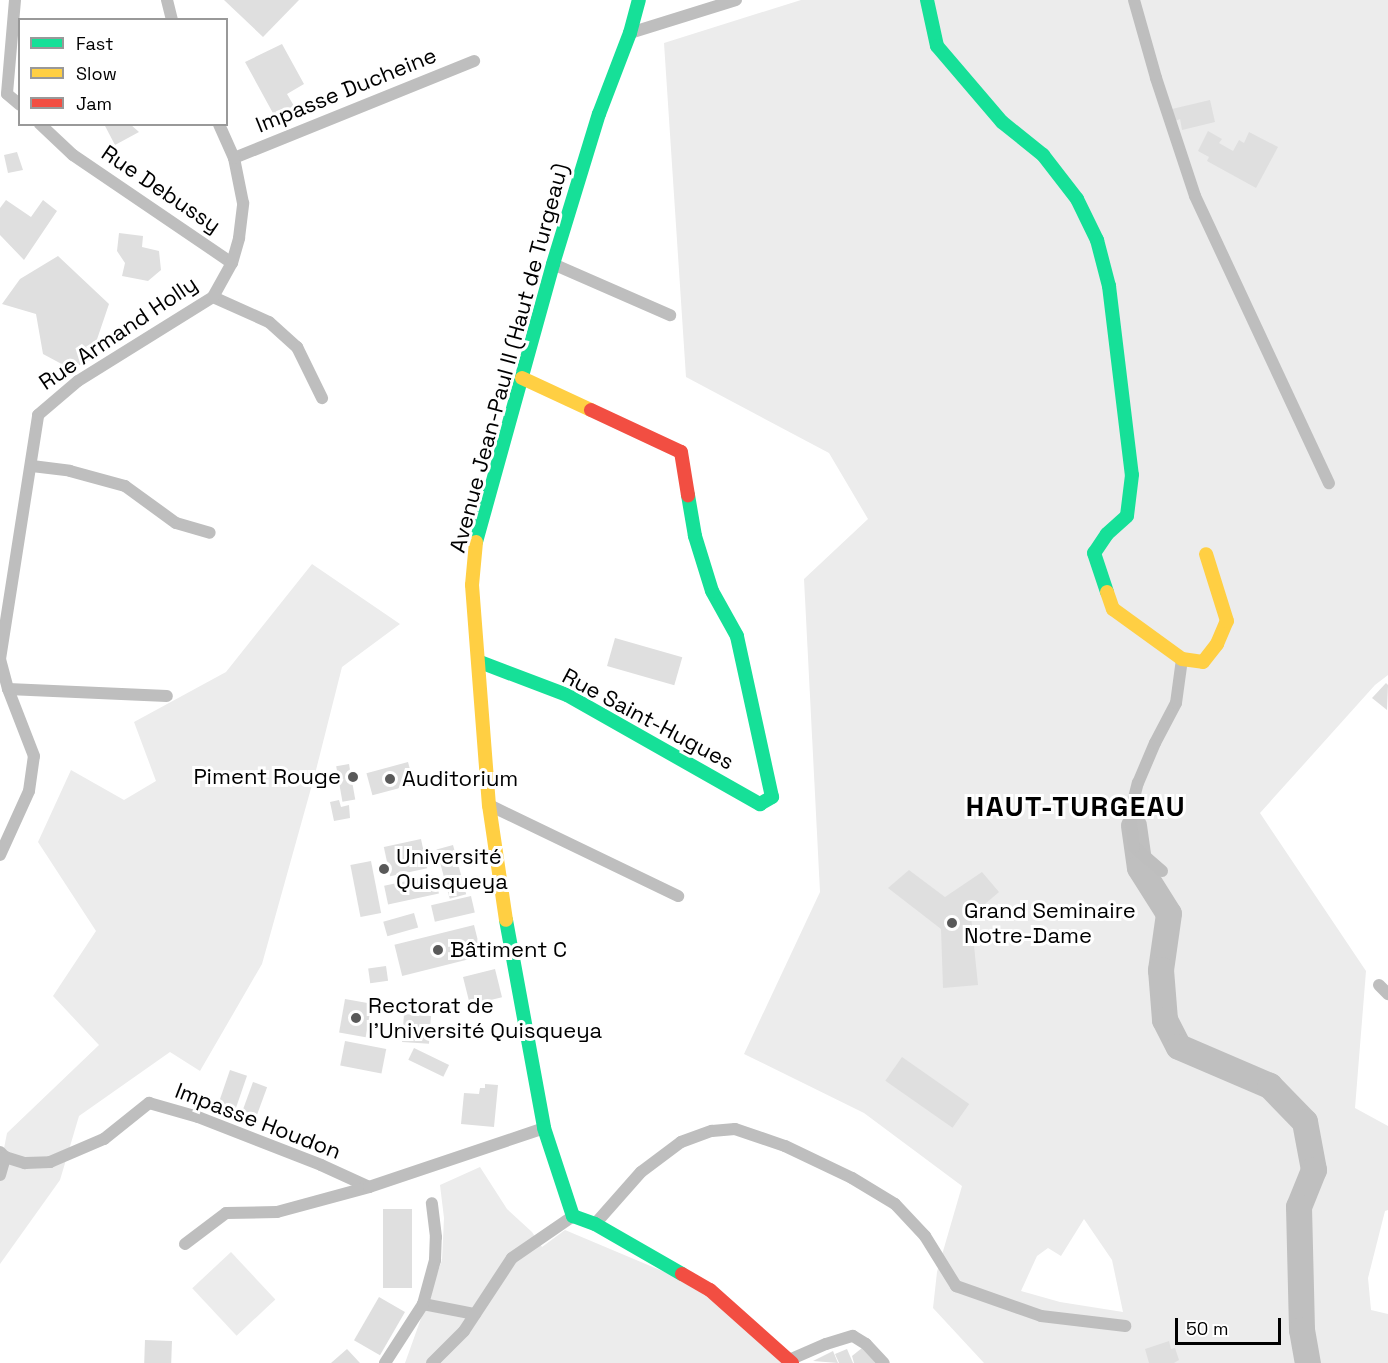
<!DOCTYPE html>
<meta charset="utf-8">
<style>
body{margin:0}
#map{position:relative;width:1388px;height:1363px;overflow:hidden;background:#fff;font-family:"Space Grotesk",sans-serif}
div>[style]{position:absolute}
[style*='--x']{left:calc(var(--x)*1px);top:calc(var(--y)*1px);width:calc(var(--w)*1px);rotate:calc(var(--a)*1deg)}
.green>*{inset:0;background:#ececec;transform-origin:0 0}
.river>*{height:26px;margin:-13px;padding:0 13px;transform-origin:13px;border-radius:13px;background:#bfbfbf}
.building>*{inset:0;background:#dfdfdf;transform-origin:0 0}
.street>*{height:12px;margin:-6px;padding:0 6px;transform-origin:6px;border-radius:6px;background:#bebebe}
.fast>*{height:14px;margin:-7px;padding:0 7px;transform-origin:7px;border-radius:7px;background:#16e098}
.slow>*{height:14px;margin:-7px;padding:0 7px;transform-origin:7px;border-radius:7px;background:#ffcf43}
.jam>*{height:14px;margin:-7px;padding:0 7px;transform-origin:7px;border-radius:7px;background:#f24e42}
.dots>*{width:16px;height:16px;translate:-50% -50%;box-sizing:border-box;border:3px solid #fff;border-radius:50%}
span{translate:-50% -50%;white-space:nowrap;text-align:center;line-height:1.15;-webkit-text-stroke:6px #fff;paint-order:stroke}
.street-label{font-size:22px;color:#000}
.poi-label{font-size:22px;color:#000}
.right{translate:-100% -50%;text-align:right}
.left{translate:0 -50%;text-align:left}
.district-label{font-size:28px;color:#000;font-weight:700;letter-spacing:1.5px}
.legend{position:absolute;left:18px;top:18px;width:210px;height:108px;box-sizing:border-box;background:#fff;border:2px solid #999;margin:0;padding:8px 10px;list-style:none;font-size:18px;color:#000}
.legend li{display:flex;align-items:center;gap:12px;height:30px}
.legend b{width:30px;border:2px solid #999}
.scale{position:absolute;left:1175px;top:1318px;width:106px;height:27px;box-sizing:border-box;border:3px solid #000;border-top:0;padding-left:8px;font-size:18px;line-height:21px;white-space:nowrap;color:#000;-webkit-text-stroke:4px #fff;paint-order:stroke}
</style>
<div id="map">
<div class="green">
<i style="clip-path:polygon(evenodd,801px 0,1388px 0,1388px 675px,1375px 685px,1260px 813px,1366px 971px,1355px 1108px,1388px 1126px,1388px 1210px,1385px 1211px,1368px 1278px,1371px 1310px,1388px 1314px,1388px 1363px,984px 1363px,933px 1308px,937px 1272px,962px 1186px,864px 1113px,744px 1054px,820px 892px,804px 579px,868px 519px,829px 453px,686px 377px,664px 43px,801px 0,1084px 1219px,1112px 1260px,1123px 1312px,1060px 1302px,1021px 1291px,1037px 1256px,1048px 1248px,1061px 1256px,1084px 1219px)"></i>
<i style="clip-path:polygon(312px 564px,400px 624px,342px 667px,315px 774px,262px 964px,200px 1071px,170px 1052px,79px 1116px,60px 1180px,0 1264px,0 1169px,7px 1133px,99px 1045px,53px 996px,96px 931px,38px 842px,71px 770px,124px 800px,156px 781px,134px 722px,226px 672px)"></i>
<i style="clip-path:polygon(480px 1167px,507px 1209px,532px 1232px,542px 1247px,565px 1230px,686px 1281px,793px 1363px,405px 1363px,442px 1260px,444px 1218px,440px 1185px)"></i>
<i style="left:231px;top:1252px;width:65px;height:53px;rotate:47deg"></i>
</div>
<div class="river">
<i style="--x:1134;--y:826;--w:42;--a:81.9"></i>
<i style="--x:1140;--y:868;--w:54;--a:57.8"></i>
<i style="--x:1169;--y:914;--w:57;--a:98.1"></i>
<i style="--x:1161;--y:970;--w:50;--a:85.4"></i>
<i style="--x:1165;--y:1020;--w:30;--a:63"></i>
<i style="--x:1179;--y:1047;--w:99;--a:23.2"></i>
<i style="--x:1270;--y:1086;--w:50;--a:45.8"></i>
<i style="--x:1305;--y:1122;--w:49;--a:79.4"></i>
<i style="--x:1314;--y:1170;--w:40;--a:112"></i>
<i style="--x:1299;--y:1207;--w:123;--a:88.6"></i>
<i style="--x:1302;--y:1330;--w:34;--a:80"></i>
</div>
<div class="building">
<i style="clip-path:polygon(224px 0,299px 0,263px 37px)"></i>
<i style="clip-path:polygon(282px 44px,304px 84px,287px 94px,294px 106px,274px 115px,245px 62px)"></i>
<i style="clip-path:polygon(1210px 100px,1215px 122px,1182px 130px,1180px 119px,1175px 121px,1172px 109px)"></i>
<i style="clip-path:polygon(104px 124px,130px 124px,139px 132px,115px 145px)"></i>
<i style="clip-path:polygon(1208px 131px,1222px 139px,1219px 143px,1233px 151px,1239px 140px,1244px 143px,1249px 132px,1278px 147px,1256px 188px,1207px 161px,1209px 157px,1198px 151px)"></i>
<i style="clip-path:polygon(17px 152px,23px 170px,8px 173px,4px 155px)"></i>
<i style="clip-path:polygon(6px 200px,31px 217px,43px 200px,57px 211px,24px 260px,0 235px,0 208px)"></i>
<i style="clip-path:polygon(119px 233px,143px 236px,142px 247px,159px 251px,161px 270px,148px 281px,122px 276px,125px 263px,117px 251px)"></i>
<i style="clip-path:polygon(58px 256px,109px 304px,90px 360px,71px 369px,43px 354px,36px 314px,2px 304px,20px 279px)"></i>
<i style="left:615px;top:638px;width:70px;height:29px;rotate:16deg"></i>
<i style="clip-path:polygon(1386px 683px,1388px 685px,1387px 710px,1372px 698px)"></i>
<i style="left:408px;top:762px;width:23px;height:43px;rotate:75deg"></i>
<i style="left:349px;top:764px;width:36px;height:13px;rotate:80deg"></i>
<i style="clip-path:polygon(339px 800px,341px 807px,349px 805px,350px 818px,334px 821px,330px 802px)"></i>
<i style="left:421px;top:839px;width:30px;height:38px;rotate:78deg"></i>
<i style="left:453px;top:845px;width:51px;height:17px;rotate:75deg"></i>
<i style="left:371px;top:861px;width:53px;height:21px;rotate:79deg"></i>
<i style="clip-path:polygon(909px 870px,945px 897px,982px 872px,999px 892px,971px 916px,978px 985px,943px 988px,941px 929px,888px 888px)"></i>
<i style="left:435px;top:875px;width:19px;height:52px;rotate:78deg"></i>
<i style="left:471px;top:896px;width:17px;height:41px;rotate:77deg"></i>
<i style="left:414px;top:913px;width:15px;height:32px;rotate:74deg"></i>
<i style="left:474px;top:925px;width:32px;height:82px;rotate:76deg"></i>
<i style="left:386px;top:966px;width:15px;height:18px;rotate:82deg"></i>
<i style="left:495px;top:969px;width:29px;height:33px;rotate:76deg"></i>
<i style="left:345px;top:999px;width:27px;height:34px;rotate:10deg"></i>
<i style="left:404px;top:1014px;width:27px;height:28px;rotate:4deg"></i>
<i style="left:345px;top:1041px;width:42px;height:25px;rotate:11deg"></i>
<i style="left:414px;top:1048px;width:39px;height:13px;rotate:26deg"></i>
<i style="left:902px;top:1057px;width:82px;height:29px;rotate:35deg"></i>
<i style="left:230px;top:1070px;width:18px;height:37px;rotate:19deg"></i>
<i style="left:253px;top:1082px;width:15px;height:40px;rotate:20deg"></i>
<i style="clip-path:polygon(485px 1084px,498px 1085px,494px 1127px,461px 1124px,464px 1093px,479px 1094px,480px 1088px,485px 1088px)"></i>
<i style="left:383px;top:1209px;width:29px;height:79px"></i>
<i style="left:379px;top:1297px;width:30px;height:50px;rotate:30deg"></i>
<i style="left:145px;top:1340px;width:27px;height:23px;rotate:2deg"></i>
<i style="clip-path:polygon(1169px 1341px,1171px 1349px,1175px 1348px,1179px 1360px,1174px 1363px,1149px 1363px,1145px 1349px)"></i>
<i style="clip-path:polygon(862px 1348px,877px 1363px,854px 1363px,852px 1356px)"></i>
<i style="clip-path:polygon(347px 1349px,360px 1363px,331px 1363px)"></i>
<i style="clip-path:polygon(847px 1349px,853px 1363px,839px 1363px,835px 1354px)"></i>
<i style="clip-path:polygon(833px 1351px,838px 1363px,813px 1361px)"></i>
</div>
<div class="street">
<i style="--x:15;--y:0;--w:94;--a:94.9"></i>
<i style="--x:7;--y:94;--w:17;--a:40"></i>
<i style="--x:167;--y:0;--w:21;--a:76"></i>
<i style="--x:1134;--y:0;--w:81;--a:74.2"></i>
<i style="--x:1156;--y:78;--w:124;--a:71.7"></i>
<i style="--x:1195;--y:196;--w:317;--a:65"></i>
<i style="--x:630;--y:33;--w:111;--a:-17.3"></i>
<i style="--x:40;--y:124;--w:45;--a:43.2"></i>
<i style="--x:73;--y:155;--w:192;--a:34.2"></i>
<i style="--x:234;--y:158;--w:259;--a:-22"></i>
<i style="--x:553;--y:264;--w:128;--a:23.6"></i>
<i style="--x:213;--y:297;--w:61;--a:24.1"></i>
<i style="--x:269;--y:322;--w:38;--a:42"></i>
<i style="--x:297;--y:347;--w:57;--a:63.9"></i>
<i style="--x:32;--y:466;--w:38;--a:7"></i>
<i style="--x:70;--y:471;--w:57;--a:15.3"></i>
<i style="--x:125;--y:486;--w:63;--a:36"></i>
<i style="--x:176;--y:523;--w:35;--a:16"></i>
<i style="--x:8;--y:689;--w:159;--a:2.5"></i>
<i style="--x:489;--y:805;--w:210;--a:25.7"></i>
<i style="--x:0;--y:855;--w:70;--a:-65.6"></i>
<i style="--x:29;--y:791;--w:35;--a:-82"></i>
<i style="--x:34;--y:756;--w:72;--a:-111.2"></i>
<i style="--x:8;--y:689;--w:31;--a:-105"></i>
<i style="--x:0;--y:659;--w:247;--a:-81.1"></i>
<i style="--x:38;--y:415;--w:52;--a:-40.4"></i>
<i style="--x:78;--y:381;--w:159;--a:-31.9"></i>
<i style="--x:213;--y:297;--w:39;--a:-61"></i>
<i style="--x:232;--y:263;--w:26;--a:-74"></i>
<i style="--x:239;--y:238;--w:35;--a:-83"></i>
<i style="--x:243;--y:203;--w:46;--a:-101.3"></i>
<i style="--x:234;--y:158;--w:37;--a:-114"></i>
<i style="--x:1162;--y:871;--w:37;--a:-139"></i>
<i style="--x:1134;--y:847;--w:33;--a:-97"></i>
<i style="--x:1130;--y:814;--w:32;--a:-76"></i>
<i style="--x:1138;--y:783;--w:43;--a:-67"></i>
<i style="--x:1155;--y:743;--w:45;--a:-62.3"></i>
<i style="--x:1176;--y:703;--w:44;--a:-82.2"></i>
<i style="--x:1379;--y:985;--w:13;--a:45"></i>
<i style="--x:0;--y:1152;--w:7;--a:45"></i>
<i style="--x:5;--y:1157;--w:21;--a:17"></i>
<i style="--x:25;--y:1163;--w:25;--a:-2"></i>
<i style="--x:50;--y:1162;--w:59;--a:-23.1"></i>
<i style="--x:104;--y:1139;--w:58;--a:-38.7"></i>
<i style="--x:149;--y:1103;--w:51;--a:15.9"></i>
<i style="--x:198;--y:1117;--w:132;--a:21.3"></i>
<i style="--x:321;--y:1165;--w:53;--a:24.6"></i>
<i style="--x:0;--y:1175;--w:19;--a:-74"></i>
<i style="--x:595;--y:1224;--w:69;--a:-48.5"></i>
<i style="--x:641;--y:1172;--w:50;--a:-36.9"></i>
<i style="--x:681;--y:1142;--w:33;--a:-20"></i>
<i style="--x:712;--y:1131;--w:23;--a:-5"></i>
<i style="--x:735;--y:1129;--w:53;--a:18.8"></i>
<i style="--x:785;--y:1146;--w:74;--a:25.5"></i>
<i style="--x:852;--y:1178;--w:50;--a:31.2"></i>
<i style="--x:895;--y:1204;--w:44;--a:46.8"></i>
<i style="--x:925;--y:1236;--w:59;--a:58.2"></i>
<i style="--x:956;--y:1286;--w:90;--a:19.4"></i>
<i style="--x:1041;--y:1316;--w:85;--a:6.8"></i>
<i style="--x:185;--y:1244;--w:51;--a:-37.1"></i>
<i style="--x:226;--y:1213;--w:51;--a:-1.1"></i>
<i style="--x:277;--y:1212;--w:95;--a:-15.2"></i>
<i style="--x:369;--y:1187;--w:185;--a:-18.6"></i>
<i style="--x:423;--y:1304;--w:53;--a:10.9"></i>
<i style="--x:789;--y:1360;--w:40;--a:-23.4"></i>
<i style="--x:826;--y:1344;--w:28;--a:-17"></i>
<i style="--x:853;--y:1336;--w:15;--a:32"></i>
<i style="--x:866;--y:1344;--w:26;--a:47"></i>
<i style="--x:385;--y:1363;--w:70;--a:-57.2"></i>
<i style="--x:423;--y:1304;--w:46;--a:-74.7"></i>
<i style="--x:435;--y:1260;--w:23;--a:-88"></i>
<i style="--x:436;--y:1237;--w:34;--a:-97"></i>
<i style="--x:432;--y:1363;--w:45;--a:-45"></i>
<i style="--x:464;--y:1331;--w:87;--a:-56.7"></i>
<i style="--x:512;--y:1258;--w:74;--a:-34.5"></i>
</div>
<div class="fast">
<i style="--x:927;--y:0;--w:47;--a:77.7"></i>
<i style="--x:937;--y:46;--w:100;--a:49.5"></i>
<i style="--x:1002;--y:122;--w:53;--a:38.8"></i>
<i style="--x:1043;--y:155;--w:56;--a:52.3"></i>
<i style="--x:1077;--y:199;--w:46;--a:64"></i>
<i style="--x:1097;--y:240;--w:48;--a:75.4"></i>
<i style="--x:1109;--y:286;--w:190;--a:83.1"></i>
<i style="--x:1132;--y:475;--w:41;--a:97"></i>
<i style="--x:1127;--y:516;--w:27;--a:138"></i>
<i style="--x:1107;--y:534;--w:23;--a:124"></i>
<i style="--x:1094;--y:553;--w:41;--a:71.6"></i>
<i style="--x:476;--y:542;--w:288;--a:-74.5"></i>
<i style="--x:553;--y:264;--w:157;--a:-73"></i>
<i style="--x:599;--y:114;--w:87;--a:-69.1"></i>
<i style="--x:630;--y:33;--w:34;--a:-75"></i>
<i style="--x:480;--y:662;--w:93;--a:20.8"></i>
<i style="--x:567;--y:695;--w:222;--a:29.5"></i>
<i style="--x:760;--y:804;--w:14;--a:-30"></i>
<i style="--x:772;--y:797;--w:165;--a:-102.3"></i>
<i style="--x:737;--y:636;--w:51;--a:-119.1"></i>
<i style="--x:712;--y:591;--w:58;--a:-107.2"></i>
<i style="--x:695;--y:536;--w:42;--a:-99.7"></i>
<i style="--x:506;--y:920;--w:211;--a:79.6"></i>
<i style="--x:544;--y:1128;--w:93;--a:71.8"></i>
<i style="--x:573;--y:1216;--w:23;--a:20"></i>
<i style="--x:595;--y:1224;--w:100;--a:29.9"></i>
</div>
<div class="slow">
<i style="--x:522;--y:378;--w:76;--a:24.9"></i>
<i style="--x:476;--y:542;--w:43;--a:95.3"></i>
<i style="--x:472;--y:585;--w:221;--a:85.6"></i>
<i style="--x:489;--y:805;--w:116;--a:81.6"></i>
<i style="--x:1107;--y:592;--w:18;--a:71"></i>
<i style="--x:1113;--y:609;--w:85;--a:35.9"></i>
<i style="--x:1182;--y:659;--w:21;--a:8"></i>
<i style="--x:1203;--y:662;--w:23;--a:-52"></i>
<i style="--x:1217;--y:644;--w:25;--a:-67"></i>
<i style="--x:1227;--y:621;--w:70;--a:-107.4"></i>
</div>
<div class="jam">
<i style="--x:591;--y:410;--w:99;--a:25"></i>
<i style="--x:681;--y:452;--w:44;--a:80.8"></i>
<i style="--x:682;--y:1274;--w:32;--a:30"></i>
<i style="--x:710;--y:1290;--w:110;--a:41.7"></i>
</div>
<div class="dots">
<i style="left:353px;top:777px;background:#595959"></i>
<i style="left:390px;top:779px;background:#595959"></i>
<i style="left:384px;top:869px;background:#595959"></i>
<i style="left:952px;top:923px;background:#595959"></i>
<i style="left:438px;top:950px;background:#595959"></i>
<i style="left:356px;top:1018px;background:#595959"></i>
</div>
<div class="street-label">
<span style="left:346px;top:90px;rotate:-22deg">Impasse Ducheine</span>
<span style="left:161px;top:189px;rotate:34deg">Rue Debussy</span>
<span style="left:118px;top:333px;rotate:-34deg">Rue Armand Holly</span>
<span style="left:509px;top:358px;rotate:-75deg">Avenue Jean-Paul II (Haut de Turgeau)</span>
<span style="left:648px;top:719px;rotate:28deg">Rue Saint-Hugues</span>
<span style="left:258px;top:1121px;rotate:21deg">Impasse Houdon</span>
</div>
<div class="poi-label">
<span class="right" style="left:341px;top:777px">Piment Rouge</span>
<span class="left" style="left:402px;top:779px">Auditorium</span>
<span class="left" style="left:396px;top:869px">Université<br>Quisqueya</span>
<span class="left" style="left:964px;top:923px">Grand Seminaire<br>Notre-Dame</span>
<span class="left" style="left:450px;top:950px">Bâtiment C</span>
<span class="left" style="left:368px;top:1018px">Rectorat de<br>l'Université Quisqueya</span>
</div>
<div class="district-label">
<span style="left:1076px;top:806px">HAUT-TURGEAU</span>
</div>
<ul class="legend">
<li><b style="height:8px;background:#16e098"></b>Fast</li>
<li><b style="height:8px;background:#ffcf43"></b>Slow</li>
<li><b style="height:8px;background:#f24e42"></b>Jam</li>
</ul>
<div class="scale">50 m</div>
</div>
